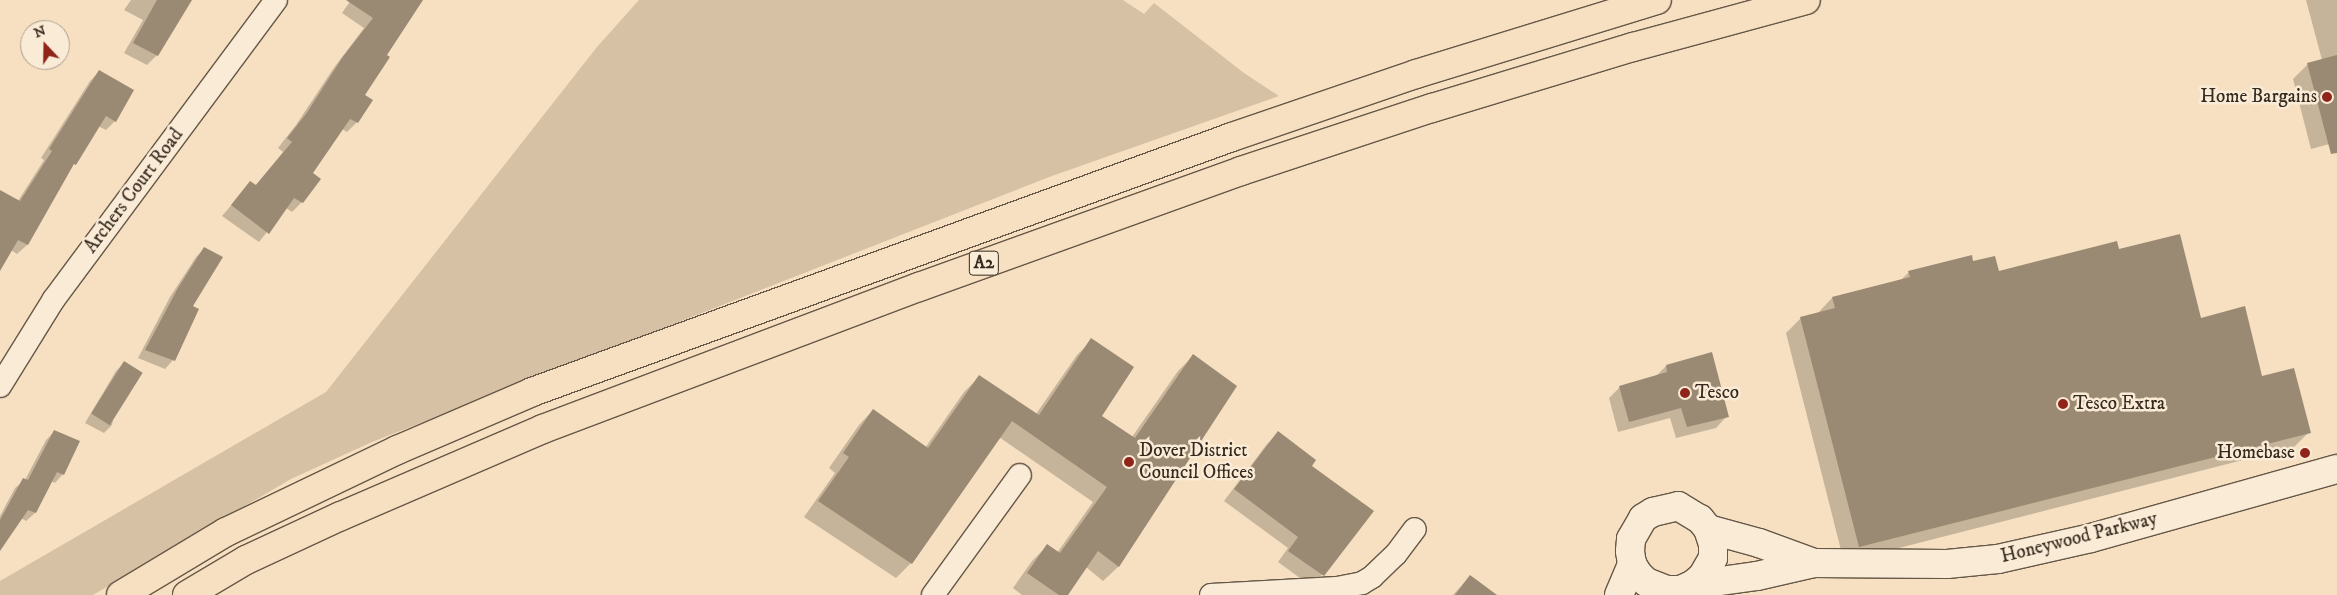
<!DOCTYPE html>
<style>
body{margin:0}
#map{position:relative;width:2337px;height:595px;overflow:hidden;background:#f7e0c1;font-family:"IM FELL DW Pica",serif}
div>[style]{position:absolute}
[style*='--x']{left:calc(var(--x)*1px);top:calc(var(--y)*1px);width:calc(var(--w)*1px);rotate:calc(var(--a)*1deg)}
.green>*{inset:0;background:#d6c1a5}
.shadow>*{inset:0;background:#0003}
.building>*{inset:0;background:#9a8973;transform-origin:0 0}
.roads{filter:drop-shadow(1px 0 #665847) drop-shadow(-1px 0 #665847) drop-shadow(0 1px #665847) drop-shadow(0 -1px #665847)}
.street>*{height:22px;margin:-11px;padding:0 11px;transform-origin:11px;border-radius:11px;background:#faebd7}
.secondary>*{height:28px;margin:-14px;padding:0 14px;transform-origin:14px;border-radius:14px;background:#faebd7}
.highway>*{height:28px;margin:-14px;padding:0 14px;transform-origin:14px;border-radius:14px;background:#f7e0c1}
.dots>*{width:14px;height:14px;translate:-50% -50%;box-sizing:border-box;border:2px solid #faebd7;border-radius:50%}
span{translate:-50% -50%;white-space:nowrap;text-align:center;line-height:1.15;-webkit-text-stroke:5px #faebd7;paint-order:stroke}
.shield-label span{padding:1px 4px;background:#faebd7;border:1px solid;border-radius:4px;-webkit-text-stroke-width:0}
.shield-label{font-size:18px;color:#362a1e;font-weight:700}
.poi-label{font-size:19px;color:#362a1e}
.right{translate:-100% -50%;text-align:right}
.left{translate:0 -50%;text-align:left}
.street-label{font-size:19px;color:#362a1e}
.north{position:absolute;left:20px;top:20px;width:50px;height:50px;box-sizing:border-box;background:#faebd7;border:1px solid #ac9e8d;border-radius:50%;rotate:339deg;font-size:14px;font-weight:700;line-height:20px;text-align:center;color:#362a1e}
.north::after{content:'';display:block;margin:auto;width:18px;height:22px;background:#8f2418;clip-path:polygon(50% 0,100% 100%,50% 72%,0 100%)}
</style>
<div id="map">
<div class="green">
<i style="clip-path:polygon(639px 0,1123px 0,1144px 14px,1154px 3px,1244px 73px,1279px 96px,1052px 176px,372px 442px,291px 479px,93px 595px,0 595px,0 581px,326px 392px,597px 47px)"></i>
</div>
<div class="shadow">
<i style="clip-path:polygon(131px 0,191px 0,157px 55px,147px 65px,124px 53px,143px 20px,124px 10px)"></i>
<i style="clip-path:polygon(351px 0,413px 0,364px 96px,371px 100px,357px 122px,347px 132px,342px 129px,311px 173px,319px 179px,302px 202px,292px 212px,286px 208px,259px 242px,222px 216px,250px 183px,255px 186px,283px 152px,278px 148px,296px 125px,333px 69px,364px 28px,342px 13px)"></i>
<i style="clip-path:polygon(2306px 0,2337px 0,2337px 142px,2311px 149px,2293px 79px,2308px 64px,2322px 60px)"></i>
<i style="clip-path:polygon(99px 72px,115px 121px,106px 130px,98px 126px,70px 169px,27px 245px,17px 254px,11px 250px,0 269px,0 192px,18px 201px,44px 160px,41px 158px,90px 81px)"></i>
<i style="clip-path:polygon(204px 249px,191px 307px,173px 360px,165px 369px,138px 358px,170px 297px,196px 257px)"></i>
<i style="clip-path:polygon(2118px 251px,2200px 319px,2262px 378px,2309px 432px,2294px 447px,1844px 562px,1786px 333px,1801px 318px,1817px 314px,1832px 298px,1900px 281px,1909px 272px,1972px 263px,1998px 273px)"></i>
<i style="clip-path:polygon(1092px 340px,1100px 416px,1132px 437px,1178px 371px,1193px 356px,1235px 387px,1118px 567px,1103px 581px,1086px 567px,1067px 595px,1022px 595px,1013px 588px,1032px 561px,1047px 546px,1057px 553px,1093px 502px,999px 437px,911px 563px,896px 578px,804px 517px,835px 473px,829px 468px,859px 425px,873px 410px,925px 448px,964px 392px,979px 377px,1036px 414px,1077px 355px)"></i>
<i style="clip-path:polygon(124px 363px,112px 425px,104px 433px,85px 423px,116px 371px)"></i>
<i style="clip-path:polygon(1666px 366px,1727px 416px,1716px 428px,1676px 438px,1670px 418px,1618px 432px,1609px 398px,1620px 387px,1655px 377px)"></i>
<i style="clip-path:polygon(54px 432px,63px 474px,55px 483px,51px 481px,35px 513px,26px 521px,21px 518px,0 548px,0 516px,15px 488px,25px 480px,46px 440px)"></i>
<i style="clip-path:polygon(1278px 433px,1310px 466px,1335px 561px,1311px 586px,1278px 562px,1288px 548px,1224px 501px,1267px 444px)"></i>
<i style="clip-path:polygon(1470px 576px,1495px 595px,1453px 595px)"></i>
</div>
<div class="building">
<i style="clip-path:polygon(157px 0,192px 0,158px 56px,133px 43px)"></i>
<i style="clip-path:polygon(346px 0,423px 0,387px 55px,390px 57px,365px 95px,373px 100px,358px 123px,350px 119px,313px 173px,321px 179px,303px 203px,294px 198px,269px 234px,231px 205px,250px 181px,256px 185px,292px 142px,287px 138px,306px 114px,342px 58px,373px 18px)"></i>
<i style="clip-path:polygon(2337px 55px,2337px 153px,2331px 154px,2307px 63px)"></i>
<i style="clip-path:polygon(99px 70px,134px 90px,116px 122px,106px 116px,76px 165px,74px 164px,28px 245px,18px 240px,0 271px,0 190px,20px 201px,52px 151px,49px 149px)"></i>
<i style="clip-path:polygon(2180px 234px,2201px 318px,2245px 306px,2262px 376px,2294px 368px,2311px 433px,1859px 547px,1800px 317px,1835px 308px,1832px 297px,1910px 277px,1908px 271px,1972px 255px,1973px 261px,1995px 256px,1999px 271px,2117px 241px,2119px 249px)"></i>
<i style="clip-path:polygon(204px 247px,223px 257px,193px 306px,199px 309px,175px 361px,145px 350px,178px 288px)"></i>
<i style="clip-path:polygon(1091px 338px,1134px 367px,1102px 416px,1135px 438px,1193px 354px,1237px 386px,1119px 567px,1098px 551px,1068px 595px,1059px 595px,1027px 573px,1047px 544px,1060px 553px,1107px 487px,1012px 421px,912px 564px,818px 501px,849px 457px,843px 453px,873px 409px,928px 448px,979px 375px,1039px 415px)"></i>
<i style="clip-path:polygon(1712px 352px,1729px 417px,1687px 427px,1681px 408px,1629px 422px,1619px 386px,1667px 372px,1666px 365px)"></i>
<i style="left:124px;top:361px;width:22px;height:62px;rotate:32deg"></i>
<i style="clip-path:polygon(54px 430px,80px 441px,64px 475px,57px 472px,36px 513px,28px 510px,0 551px,0 520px,23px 478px,28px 480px)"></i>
<i style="clip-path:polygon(1278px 431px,1316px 460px,1312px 466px,1374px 511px,1324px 576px,1288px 551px,1298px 537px,1234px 489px)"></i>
<i style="clip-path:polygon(1470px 575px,1497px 595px,1455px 595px)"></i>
</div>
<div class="roads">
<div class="street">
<i style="--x:0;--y:386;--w:102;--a:-58.2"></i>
<i style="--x:54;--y:299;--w:372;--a:-53.4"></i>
<i style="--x:933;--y:595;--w:148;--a:-54.1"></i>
<i style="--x:1211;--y:595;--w:126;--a:-3.2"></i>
<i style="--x:1337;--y:588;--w:25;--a:-11"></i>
<i style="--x:1362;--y:583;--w:12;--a:-31"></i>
<i style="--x:1372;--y:577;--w:33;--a:-44"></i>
<i style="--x:1396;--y:554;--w:31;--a:-53"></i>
</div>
<div class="secondary">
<i style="--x:1678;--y:506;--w:26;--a:31"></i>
<i style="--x:1700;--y:519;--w:13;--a:51"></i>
<i style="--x:1708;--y:529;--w:16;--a:72"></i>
<i style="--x:1713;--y:544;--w:14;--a:90"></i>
<i style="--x:1713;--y:558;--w:22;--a:120"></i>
<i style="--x:1702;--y:577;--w:13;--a:141"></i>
<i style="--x:1692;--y:585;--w:13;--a:157"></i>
<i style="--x:1680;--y:590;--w:13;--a:180"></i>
<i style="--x:1667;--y:590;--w:22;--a:-159"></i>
<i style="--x:1646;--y:582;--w:11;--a:-135"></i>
<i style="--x:1638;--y:574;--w:12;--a:-121"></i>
<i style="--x:1632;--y:564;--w:13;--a:-99"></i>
<i style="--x:1630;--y:551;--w:12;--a:-85"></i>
<i style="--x:1631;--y:539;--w:24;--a:-60"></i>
<i style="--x:1643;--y:518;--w:12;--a:-31"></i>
<i style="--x:1653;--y:512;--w:26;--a:-13"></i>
<i style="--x:1708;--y:529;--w:53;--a:15.4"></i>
<i style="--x:1759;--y:543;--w:59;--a:20"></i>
<i style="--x:1692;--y:585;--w:66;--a:-7.9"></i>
<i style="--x:1757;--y:576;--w:58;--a:-12.8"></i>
<i style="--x:1814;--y:563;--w:133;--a:0.4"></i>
<i style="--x:1947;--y:564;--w:51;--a:-5.6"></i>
<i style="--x:1998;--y:559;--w:95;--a:-12.7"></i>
<i style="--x:2091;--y:538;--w:255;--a:-15.7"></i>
<i style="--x:1619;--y:595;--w:34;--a:-67"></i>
</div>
<div class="highway">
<i style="--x:121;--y:595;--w:122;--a:-31"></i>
<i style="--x:226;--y:532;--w:190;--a:-25.6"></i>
<i style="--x:397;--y:450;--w:147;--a:-23.2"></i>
<i style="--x:532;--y:392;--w:745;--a:-20.02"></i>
<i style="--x:1232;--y:137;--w:194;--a:-18.9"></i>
<i style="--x:1416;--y:74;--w:252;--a:-17.1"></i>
<i style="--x:187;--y:595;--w:69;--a:-30.7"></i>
<i style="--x:246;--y:560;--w:105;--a:-24.9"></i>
<i style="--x:341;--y:516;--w:220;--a:-23.3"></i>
<i style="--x:543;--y:429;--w:402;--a:-20.7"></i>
<i style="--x:919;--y:287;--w:342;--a:-19.8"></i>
<i style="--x:1241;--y:171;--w:201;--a:-18.3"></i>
<i style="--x:1432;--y:108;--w:210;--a:-16.9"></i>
<i style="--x:1633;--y:47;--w:179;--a:-15.2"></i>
</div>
</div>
<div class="dots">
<i style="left:2327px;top:97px;background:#8f2418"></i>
<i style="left:1685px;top:393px;background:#8f2418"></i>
<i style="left:2063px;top:404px;background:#8f2418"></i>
<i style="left:2305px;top:453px;background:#8f2418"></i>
<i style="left:1129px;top:462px;background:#8f2418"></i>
</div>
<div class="shield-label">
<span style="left:984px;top:263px">A2</span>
</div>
<div class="poi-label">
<span class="right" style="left:2317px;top:97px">Home Bargains</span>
<span class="left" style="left:1695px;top:393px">Tesco</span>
<span class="left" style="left:2073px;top:404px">Tesco Extra</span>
<span class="left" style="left:1139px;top:462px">Dover District<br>Council Offices</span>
<span class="right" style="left:2295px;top:453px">Homebase</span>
</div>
<div class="street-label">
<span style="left:134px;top:191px;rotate:-53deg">Archers Court Road</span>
<span style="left:2079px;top:538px;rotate:-14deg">Honeywood Parkway</span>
</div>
<div class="north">N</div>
</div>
